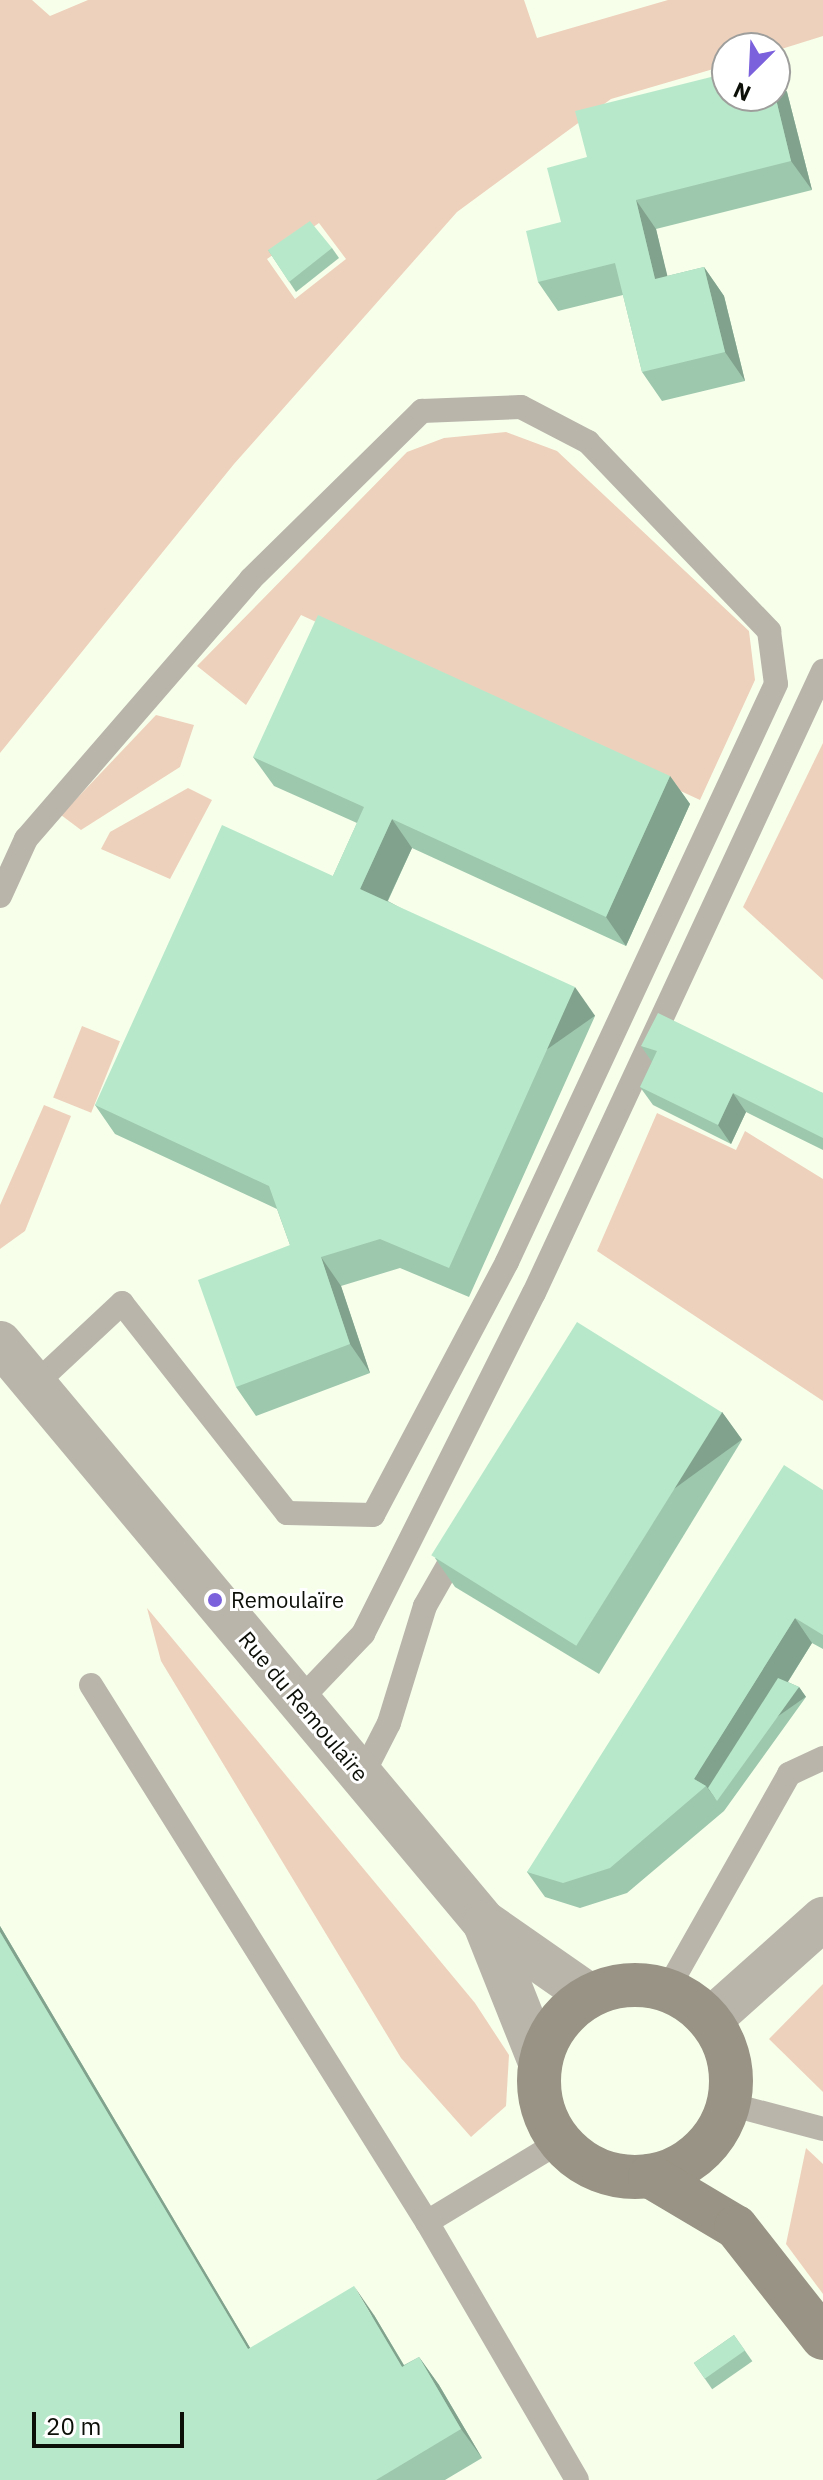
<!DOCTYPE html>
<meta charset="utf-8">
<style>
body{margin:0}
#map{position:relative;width:823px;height:2480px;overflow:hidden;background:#f7ffeb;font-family:"IBM Plex Sans",sans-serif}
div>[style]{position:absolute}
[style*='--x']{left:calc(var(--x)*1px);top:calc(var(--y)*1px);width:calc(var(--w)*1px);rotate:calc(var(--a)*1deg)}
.green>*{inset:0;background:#eed1bc;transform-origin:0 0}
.lane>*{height:24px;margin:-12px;padding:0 12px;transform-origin:12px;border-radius:12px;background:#b9b5ab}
.street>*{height:44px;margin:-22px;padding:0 22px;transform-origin:22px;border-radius:22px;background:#b9b5ab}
.secondary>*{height:44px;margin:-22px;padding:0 22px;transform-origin:22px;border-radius:22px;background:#989384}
.secondary>.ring{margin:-22px;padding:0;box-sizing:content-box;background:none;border:44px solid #989384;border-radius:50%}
.wall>*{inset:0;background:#9ec8ae;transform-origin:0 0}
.shaded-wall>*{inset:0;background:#81a28d;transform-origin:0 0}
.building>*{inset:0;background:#b8e8ca;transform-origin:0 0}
.dots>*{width:22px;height:22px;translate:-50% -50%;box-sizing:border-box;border:4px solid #fff;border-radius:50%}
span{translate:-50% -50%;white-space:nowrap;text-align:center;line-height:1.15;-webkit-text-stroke:6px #fff;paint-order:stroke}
.poi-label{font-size:22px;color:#0c0f07}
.left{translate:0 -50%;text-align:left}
.street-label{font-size:22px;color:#0c0f07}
.north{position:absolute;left:711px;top:32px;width:80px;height:80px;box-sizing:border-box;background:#fff;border:2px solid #9e9f9c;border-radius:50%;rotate:204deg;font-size:22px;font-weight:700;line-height:32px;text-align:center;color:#0c0f07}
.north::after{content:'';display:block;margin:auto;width:28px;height:36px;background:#7b61dc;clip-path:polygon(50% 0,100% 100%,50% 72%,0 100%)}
.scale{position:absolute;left:32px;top:2412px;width:152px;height:36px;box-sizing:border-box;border:4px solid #0c0f07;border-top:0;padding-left:10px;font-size:24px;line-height:28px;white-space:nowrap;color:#0c0f07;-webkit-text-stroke:6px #fff;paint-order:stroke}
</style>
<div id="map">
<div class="green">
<i style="clip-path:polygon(evenodd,0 0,32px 0,50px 16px,88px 0,524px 0,537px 38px,668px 0,823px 0,823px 36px,775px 51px,727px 48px,727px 65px,611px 99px,457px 212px,234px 464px,0 753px,0 0,319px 223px,346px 259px,295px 299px,267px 259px,319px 223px)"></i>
<i style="clip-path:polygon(506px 432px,557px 451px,749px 631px,755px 680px,700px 800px,301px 615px,246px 705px,197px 666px,407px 452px,444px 438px)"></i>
<i style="clip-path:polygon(156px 715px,194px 725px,180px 767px,81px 830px,61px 815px)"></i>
<i style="clip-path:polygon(823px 743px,823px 980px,743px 907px)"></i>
<i style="clip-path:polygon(188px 788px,212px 800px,170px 879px,101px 849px,110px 832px)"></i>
<i style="left:82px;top:1026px;width:41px;height:77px;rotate:22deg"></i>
<i style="clip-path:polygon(44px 1105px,71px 1116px,25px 1231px,0 1249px,0 1205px)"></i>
<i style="clip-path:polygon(657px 1113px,736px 1150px,745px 1131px,823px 1179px,823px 1401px,597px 1251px)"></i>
<i style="clip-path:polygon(147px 1608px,475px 2003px,509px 2055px,506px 2106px,471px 2137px,401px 2058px,161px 1661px)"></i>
<i style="clip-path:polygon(823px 1984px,823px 2092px,769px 2039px)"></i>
<i style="clip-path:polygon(806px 2148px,823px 2164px,823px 2294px,786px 2244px)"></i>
</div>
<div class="lane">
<i style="--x:0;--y:896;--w:63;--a:-65.5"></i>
<i style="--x:26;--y:839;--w:344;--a:-49.1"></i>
<i style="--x:251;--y:579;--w:240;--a:-44.5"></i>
<i style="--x:422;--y:411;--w:99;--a:-2.3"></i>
<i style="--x:521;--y:407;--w:76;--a:27.6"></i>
<i style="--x:588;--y:442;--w:262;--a:46.2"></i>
<i style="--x:769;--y:631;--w:53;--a:82.5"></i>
<i style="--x:776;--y:684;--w:638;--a:114.96"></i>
<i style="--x:507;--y:1262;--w:286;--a:117.9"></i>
<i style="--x:373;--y:1515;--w:86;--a:-178.7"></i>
<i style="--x:287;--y:1513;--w:267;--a:-128.2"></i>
<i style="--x:122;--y:1303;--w:119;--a:137"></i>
<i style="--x:91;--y:1685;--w:633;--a:57.97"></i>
<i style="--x:427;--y:2222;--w:298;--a:59.8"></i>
<i style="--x:299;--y:1701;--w:93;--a:-46.3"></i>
<i style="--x:363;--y:1634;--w:381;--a:-63.4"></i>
<i style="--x:534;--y:1293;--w:686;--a:-65.08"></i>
<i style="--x:362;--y:1776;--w:59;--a:-63"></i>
<i style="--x:389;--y:1723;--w:122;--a:-72.9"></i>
<i style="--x:425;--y:1606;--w:73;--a:-60.3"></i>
<i style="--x:667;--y:1990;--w:248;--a:-60.5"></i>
<i style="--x:789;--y:1774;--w:38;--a:-25"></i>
<i style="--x:729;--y:2104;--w:97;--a:14.9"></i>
<i style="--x:427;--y:2222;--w:157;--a:-31.2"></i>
</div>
<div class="street">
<i style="--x:0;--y:1343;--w:755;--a:50.11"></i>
<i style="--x:484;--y:1922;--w:129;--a:34.9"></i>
<i style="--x:485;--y:1924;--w:149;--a:68.3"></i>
<i style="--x:710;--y:2020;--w:152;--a:-41.8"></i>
</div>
<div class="secondary">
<i class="ring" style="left:539px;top:1985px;width:148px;height:148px"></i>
<i style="--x:650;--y:2176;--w:100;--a:30.7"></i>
<i style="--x:736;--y:2227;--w:141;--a:51.9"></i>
</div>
<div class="wall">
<i style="clip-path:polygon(775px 75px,787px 92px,812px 190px,656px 229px,667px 276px,704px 267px,724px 296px,745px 381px,662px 401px,642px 372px,623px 295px,558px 311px,538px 282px,587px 157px,775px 96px)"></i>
<i style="clip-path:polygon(332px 248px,339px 258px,296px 292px,268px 250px)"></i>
<i style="clip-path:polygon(253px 757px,670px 776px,690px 804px,626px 946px,412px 848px,388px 901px,595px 1016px,469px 1297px,400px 1268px,341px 1286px,370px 1373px,256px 1416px,236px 1387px,290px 1245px,277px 1209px,115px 1134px,95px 1105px,333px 876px,357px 823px,274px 786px)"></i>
<i style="clip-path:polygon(641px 1046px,823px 1093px,823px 1150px,746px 1112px,731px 1144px,653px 1105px,640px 1087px,652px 1062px)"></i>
<i style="clip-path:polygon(722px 1412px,742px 1440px,599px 1674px,455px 1587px,435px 1558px)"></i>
<i style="clip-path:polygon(823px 1490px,823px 1649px,812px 1643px,788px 1682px,799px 1687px,806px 1697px,724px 1811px,627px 1893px,580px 1908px,545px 1897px,527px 1872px)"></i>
<i style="clip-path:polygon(0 1926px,250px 2348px,374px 2315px,404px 2365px,419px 2357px,439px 2385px,482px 2458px,445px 2480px,0 2480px)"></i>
<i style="left:734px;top:2335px;width:32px;height:49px;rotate:55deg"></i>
</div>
<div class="shaded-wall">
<i style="clip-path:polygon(775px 75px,787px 92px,812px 190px,791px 161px,775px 95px)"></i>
<i style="clip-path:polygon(636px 200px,656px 229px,675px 307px,655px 279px)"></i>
<i style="clip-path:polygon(704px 267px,724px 296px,745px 381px,725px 352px)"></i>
<i style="clip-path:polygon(670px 776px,690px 804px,626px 946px,606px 917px)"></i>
<i style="clip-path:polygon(392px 819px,412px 848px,380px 917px,360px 889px)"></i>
<i style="left:575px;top:987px;width:35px;height:308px;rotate:55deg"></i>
<i style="clip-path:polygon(733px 1093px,746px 1112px,731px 1144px,718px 1125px)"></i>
<i style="clip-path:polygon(321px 1257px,341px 1286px,370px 1373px,350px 1344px)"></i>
<i style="left:722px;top:1412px;width:34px;height:273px;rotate:54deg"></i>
<i style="clip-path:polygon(795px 1618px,812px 1643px,715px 1798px,706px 1786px,694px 1779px)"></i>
<i style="left:799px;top:1687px;width:12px;height:140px;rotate:55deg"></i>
<i style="clip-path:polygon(0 1926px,268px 2378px,248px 2349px,0 1932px)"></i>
<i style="clip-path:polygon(354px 2286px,374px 2315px,422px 2396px,402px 2367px)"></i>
<i style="clip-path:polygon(419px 2357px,439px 2385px,482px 2458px,461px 2429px)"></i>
</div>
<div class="building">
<i style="clip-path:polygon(727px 73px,727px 96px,775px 95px,791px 161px,636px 200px,655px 279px,704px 267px,725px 352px,642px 372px,615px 263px,538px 282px,526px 231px,561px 222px,547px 168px,587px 157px,575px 111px)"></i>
<i style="clip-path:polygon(310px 221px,332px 248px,289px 282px,268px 250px)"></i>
<i style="clip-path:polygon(318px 615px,670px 776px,606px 917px,392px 819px,360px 889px,575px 987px,449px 1268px,380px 1239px,321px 1257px,350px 1344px,236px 1387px,198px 1280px,290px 1245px,269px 1186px,95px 1105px,222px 825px,333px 876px,364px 807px,253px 757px)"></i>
<i style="clip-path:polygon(658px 1013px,823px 1093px,823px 1138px,733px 1093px,718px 1125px,640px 1087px,657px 1051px,641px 1046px)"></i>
<i style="left:577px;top:1322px;width:171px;height:275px;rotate:32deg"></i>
<i style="clip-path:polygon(784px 1465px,823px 1490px,823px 1635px,795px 1618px,694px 1779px,706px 1786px,610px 1868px,563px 1883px,527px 1872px)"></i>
<i style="clip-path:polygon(778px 1678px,799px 1687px,717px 1801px,708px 1788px)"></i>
<i style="clip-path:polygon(0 1932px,248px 2349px,354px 2286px,402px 2367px,419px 2357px,461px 2429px,376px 2480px,0 2480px)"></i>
<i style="left:734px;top:2335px;width:19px;height:49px;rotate:55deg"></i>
</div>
<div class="dots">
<i style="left:215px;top:1600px;background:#7b61dc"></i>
</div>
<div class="poi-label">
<span class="left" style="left:231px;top:1600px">Remoulaïre</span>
</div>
<div class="street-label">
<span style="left:304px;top:1706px;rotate:50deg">Rue du Remoulaïre</span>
</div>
<div class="north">N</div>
<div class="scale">20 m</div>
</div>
